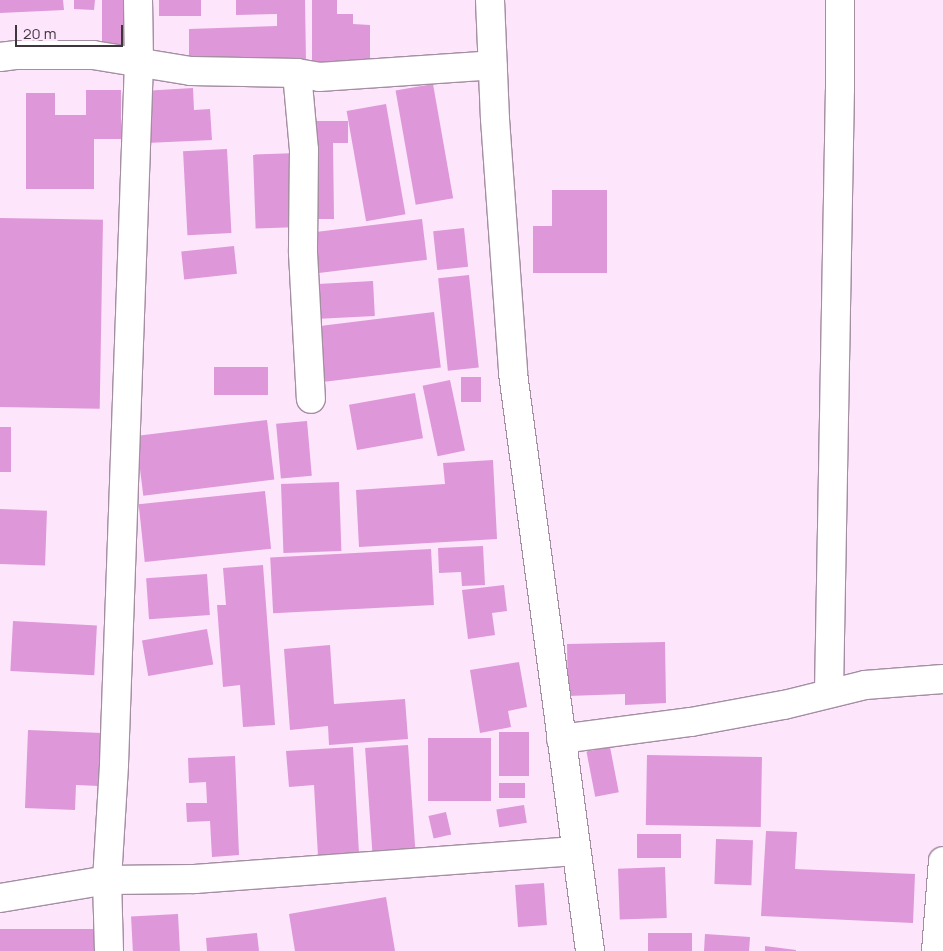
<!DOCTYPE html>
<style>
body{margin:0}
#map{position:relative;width:943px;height:951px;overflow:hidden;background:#fde5fb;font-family:Manrope,sans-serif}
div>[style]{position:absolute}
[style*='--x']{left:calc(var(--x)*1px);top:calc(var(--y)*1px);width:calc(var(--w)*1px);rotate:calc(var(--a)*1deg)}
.building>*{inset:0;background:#de97d8;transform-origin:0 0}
.roads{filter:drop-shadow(1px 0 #a48ea2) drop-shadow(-1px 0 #a48ea2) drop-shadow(0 1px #a48ea2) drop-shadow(0 -1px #a48ea2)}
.street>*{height:28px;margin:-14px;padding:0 14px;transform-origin:14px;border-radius:14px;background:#fff}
span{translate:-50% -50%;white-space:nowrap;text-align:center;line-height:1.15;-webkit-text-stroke:5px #fde5fb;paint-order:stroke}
.scale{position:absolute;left:15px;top:25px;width:108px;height:22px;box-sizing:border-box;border:2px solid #3e353d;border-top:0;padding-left:6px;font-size:15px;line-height:18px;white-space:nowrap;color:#3e353d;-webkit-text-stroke:4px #fde5fb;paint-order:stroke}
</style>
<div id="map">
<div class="building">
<i style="clip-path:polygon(0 0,63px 0,64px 10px,0 13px)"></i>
<i style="clip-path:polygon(74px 0,95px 0,94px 10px,74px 9px)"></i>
<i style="left:102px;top:0;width:24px;height:47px"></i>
<i style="left:159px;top:0;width:42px;height:16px"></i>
<i style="clip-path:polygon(236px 0,305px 0,306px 62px,189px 65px,189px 29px,277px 26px,277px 14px,236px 15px)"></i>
<i style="clip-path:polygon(312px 0,337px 0,337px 14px,353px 14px,353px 24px,370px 25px,370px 62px,312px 62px)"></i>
<i style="left:433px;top:84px;width:116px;height:38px;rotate:80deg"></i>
<i style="clip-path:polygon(193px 88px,194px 110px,210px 109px,212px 140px,146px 143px,143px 91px)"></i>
<i style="clip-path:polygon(86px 90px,121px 90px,121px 139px,94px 139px,94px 189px,26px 189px,26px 93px,55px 93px,55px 115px,86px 115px)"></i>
<i style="left:386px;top:104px;width:112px;height:40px;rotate:80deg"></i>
<i style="clip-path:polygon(309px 121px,348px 121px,348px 143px,333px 143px,334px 219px,310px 219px)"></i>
<i style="left:227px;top:149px;width:84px;height:44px;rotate:87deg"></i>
<i style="left:298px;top:153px;width:74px;height:45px;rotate:88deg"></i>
<i style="clip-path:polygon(552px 190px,607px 190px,607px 273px,533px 273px,533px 226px,552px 226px)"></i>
<i style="left:0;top:218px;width:103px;height:189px;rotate:1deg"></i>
<i style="left:422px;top:219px;width:41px;height:109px;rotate:83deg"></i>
<i style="left:464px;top:228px;width:39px;height:31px;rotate:84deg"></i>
<i style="left:234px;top:246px;width:28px;height:53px;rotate:84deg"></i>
<i style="left:469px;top:275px;width:93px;height:31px;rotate:84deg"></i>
<i style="left:373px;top:281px;width:35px;height:55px;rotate:87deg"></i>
<i style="left:434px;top:312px;width:56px;height:121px;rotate:83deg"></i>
<i style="left:214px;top:367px;width:54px;height:28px"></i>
<i style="left:481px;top:377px;width:25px;height:20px;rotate:90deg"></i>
<i style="left:450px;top:380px;width:72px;height:28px;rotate:78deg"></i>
<i style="left:415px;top:393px;width:46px;height:67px;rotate:80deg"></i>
<i style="left:267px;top:420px;width:60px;height:132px;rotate:83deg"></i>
<i style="left:307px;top:421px;width:55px;height:31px;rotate:85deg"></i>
<i style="left:0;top:427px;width:11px;height:45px"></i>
<i style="clip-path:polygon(493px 460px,497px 539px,359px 547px,356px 490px,445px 484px,443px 463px)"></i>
<i style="left:339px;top:482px;width:69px;height:58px;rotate:88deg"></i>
<i style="left:265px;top:491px;width:58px;height:127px;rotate:84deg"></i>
<i style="left:0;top:509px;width:47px;height:55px;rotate:2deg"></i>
<i style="clip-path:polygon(483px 546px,485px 585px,462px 586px,461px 572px,439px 573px,438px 548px)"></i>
<i style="left:431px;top:549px;width:56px;height:161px;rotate:87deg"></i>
<i style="clip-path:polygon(263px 565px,275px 725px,243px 727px,240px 685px,223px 687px,217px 605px,226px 605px,223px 568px)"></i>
<i style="left:207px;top:574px;width:41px;height:61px;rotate:86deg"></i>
<i style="clip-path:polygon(504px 585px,507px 611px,492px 613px,495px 635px,468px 639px,462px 590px)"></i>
<i style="left:13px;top:621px;width:84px;height:50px;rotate:3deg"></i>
<i style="left:207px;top:629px;width:36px;height:66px;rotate:80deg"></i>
<i style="clip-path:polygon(665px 642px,666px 703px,625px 705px,625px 694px,568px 696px,567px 644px)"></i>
<i style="clip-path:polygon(330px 645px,334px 704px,405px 699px,408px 739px,329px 745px,328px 726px,290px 730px,284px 649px)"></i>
<i style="clip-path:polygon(519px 662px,527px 707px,508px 711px,511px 727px,480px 733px,470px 670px)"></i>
<i style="clip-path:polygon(28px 730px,102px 733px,99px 786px,76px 785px,75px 810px,25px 808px)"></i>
<i style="left:529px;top:732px;width:44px;height:30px;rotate:90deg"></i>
<i style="left:428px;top:738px;width:63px;height:63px"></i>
<i style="left:408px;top:745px;width:108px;height:43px;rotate:86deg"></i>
<i style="clip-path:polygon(353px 747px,359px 853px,318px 856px,314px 785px,289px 787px,286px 751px)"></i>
<i style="left:610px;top:747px;width:46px;height:24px;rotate:79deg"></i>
<i style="left:647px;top:755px;width:115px;height:70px;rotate:1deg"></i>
<i style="clip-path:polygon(235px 756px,239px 855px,212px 857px,210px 821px,187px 822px,186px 803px,207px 803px,206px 782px,189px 783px,188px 758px)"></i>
<i style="left:525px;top:783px;width:15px;height:26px;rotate:90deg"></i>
<i style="left:524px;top:805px;width:18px;height:28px;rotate:81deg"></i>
<i style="left:446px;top:812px;width:23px;height:18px;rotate:77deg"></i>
<i style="clip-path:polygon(766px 831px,797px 832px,795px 869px,915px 874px,913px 923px,761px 916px)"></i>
<i style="left:637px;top:834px;width:44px;height:24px"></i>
<i style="left:716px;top:839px;width:37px;height:45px;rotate:2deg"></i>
<i style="left:665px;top:867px;width:51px;height:47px;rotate:88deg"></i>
<i style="left:544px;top:883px;width:42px;height:29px;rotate:86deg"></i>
<i style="clip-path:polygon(386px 897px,395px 951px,295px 951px,289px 914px)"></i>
<i style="left:178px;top:914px;width:37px;height:47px;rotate:87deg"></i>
<i style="left:96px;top:929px;width:22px;height:96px;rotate:90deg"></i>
<i style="clip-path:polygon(257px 933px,259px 951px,207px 951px,206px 938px)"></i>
<i style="left:648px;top:933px;width:44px;height:18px"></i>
<i style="clip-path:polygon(705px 934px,750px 937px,749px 951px,704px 951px)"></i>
<i style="clip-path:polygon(765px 946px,796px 950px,796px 951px,765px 951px)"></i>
</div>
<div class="roads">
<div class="street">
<i style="--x:490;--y:0;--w:119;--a:87.6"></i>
<i style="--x:495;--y:119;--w:255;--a:85.9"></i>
<i style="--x:513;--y:373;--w:583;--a:82.41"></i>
<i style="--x:0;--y:57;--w:17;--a:-7"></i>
<i style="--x:17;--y:55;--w:76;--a:0"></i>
<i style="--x:93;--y:55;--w:99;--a:9.3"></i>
<i style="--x:191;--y:71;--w:106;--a:1.1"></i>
<i style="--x:297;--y:73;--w:22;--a:10"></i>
<i style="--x:319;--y:77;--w:174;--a:-3.9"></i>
<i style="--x:297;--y:73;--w:77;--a:84.8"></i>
<i style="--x:304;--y:150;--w:103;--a:90.6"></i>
<i style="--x:303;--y:253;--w:146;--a:86.9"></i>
<i style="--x:829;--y:693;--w:604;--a:-88.96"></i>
<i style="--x:840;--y:89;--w:89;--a:-90"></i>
<i style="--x:561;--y:739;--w:131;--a:-7.5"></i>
<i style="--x:691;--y:722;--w:95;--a:-10.4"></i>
<i style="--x:784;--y:705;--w:83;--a:-13.9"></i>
<i style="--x:865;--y:685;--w:78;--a:-4.4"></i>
<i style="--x:0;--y:898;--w:109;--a:-9.5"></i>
<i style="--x:107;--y:880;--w:88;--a:-0.7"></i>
<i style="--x:195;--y:879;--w:381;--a:-4.2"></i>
<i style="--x:109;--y:951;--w:71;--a:-91.6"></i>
<i style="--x:107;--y:880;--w:116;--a:-86.5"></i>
<i style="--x:114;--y:764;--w:701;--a:-87.96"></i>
<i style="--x:139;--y:63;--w:63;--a:-90.9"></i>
<i style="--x:936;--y:951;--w:90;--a:-85.6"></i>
</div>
</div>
<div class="scale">20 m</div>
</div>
